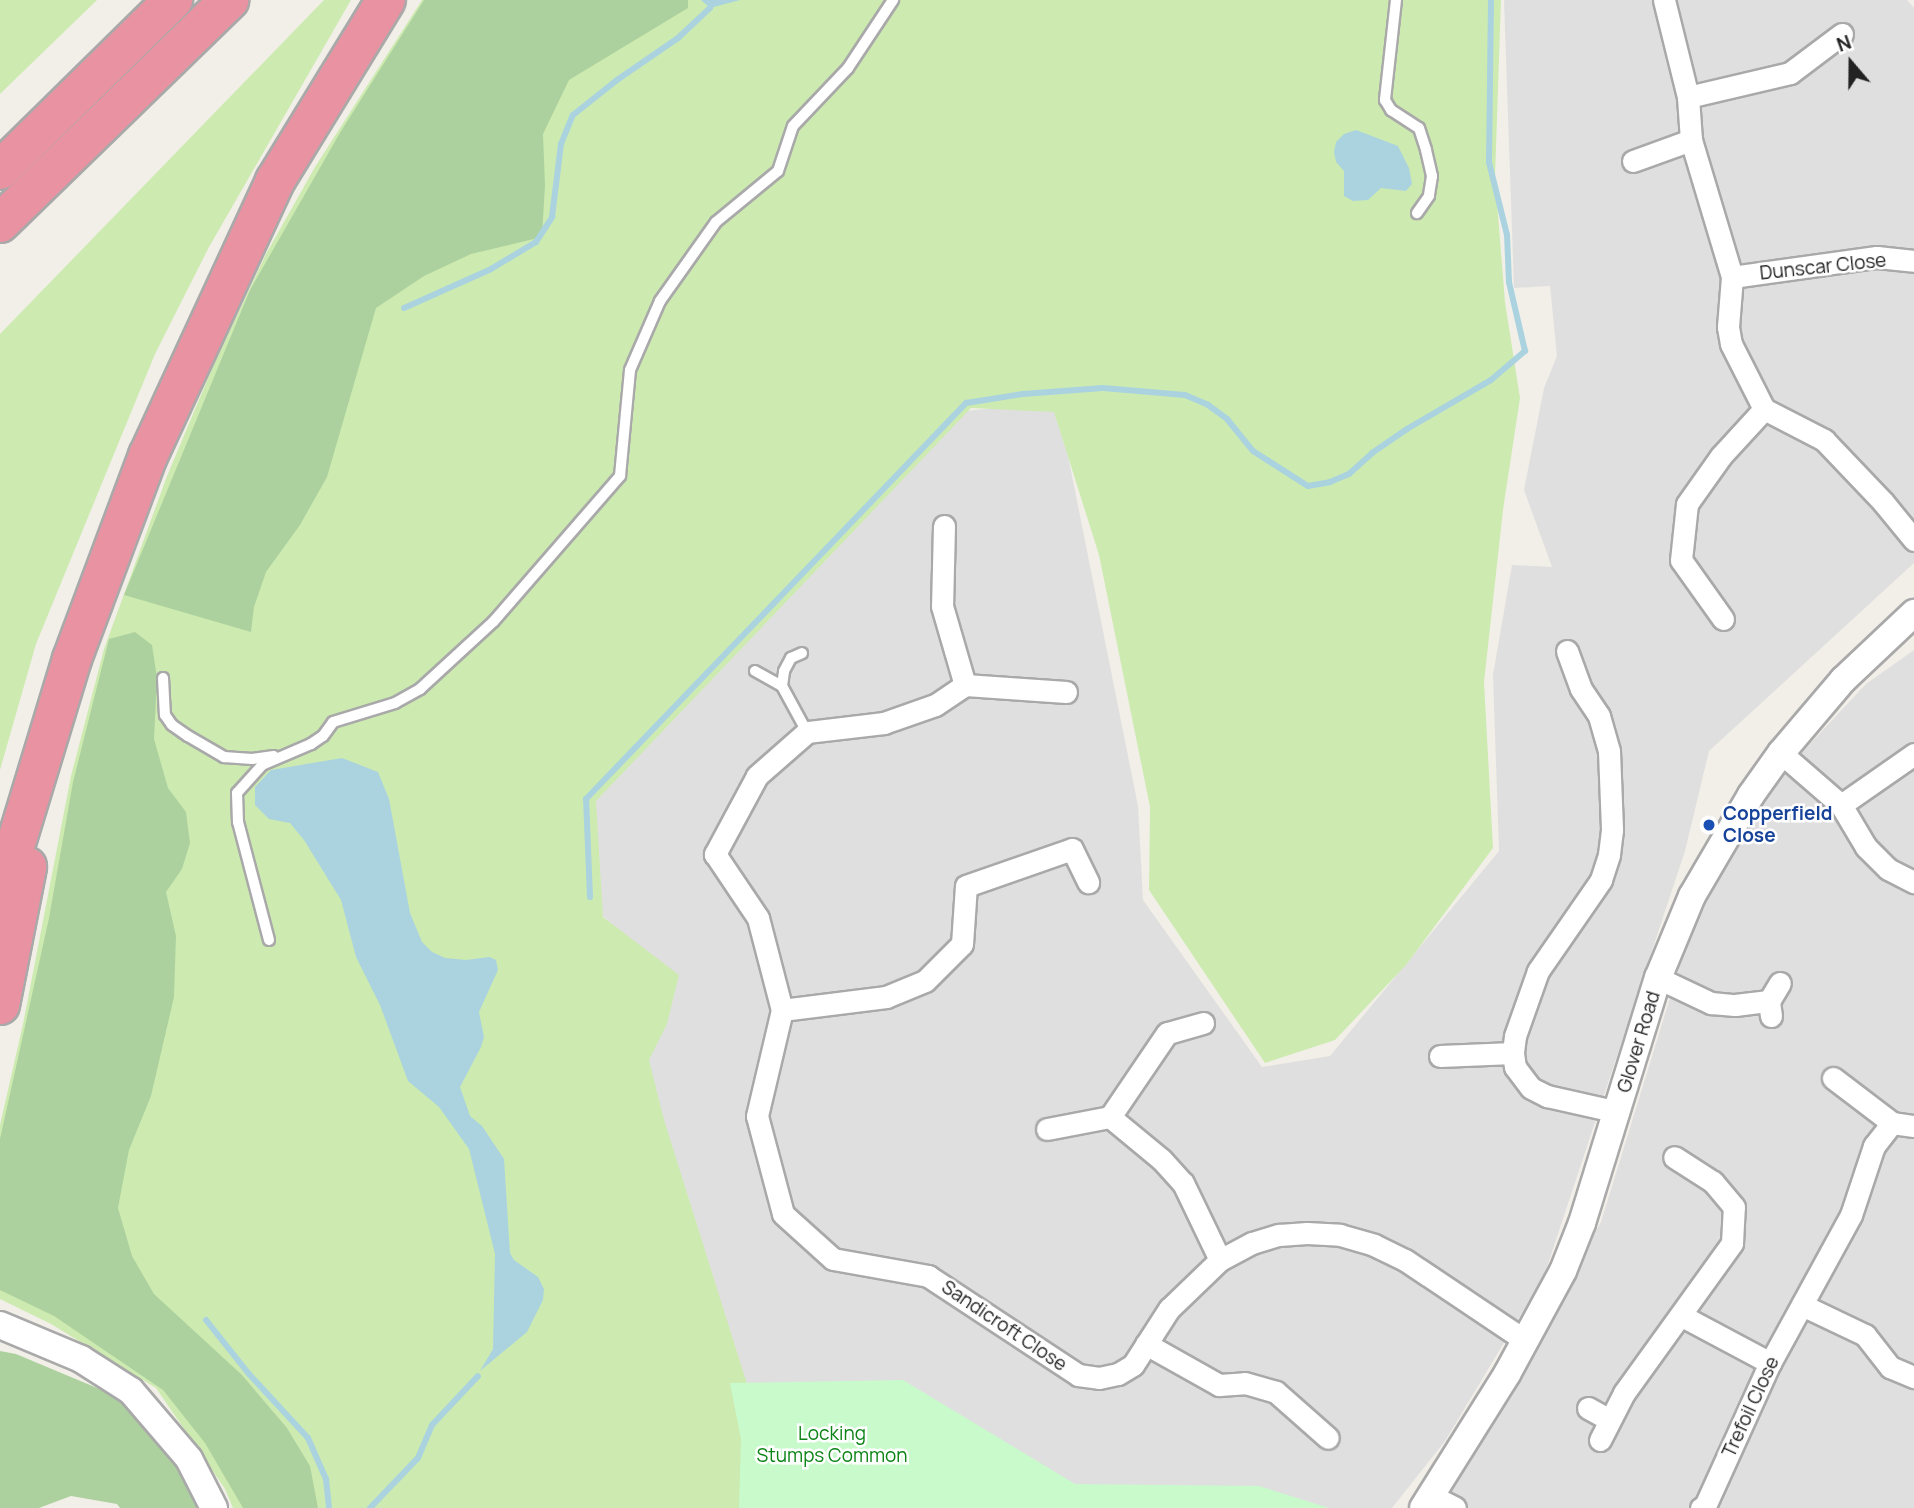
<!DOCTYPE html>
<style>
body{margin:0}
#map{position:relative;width:1914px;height:1508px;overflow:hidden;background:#f2efe9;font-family:Manrope,sans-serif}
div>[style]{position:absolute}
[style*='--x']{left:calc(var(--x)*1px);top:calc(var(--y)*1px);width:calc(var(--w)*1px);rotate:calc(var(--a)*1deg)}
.residential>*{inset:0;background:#e0dfdf}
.grass>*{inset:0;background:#cdebb0}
.forest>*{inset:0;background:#add19e}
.park>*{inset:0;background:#c8facc}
.water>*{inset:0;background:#aad3df}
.stream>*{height:6px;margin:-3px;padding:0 3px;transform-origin:3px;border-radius:3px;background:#aad3df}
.roads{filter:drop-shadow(2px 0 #a9a9a9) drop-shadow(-2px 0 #a9a9a9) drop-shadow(0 2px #a9a9a9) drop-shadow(0 -2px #a9a9a9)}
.service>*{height:10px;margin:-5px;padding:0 5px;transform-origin:5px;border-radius:5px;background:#fff}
.minor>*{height:21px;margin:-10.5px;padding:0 10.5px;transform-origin:10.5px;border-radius:10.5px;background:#fff}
.tertiary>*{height:26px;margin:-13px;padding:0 13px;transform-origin:13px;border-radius:13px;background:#fff}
.motorway>*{height:38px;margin:-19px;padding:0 19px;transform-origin:19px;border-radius:19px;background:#e892a2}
.dots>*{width:19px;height:19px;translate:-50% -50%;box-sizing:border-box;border:4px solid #fff;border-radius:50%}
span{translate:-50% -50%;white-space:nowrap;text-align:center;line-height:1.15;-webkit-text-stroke:5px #fff;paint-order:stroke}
.street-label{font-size:19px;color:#222}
.transit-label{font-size:19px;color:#164399;font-weight:700}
.left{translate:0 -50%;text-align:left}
.park-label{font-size:19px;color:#0c8416}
.north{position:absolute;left:1816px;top:28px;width:70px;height:70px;-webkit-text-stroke:5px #fff;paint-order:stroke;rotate:340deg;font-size:19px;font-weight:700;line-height:28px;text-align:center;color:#222}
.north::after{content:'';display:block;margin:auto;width:24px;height:32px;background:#222;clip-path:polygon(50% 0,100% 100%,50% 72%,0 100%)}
</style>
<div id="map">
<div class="residential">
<i style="clip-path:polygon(1504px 0,1907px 0,1914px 8px,1914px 563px,1709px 751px,1685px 851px,1544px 1276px,1445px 1441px,1392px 1508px,1326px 1508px,1066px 1492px,734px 1394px,641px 1062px,674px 977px,599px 913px,590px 798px,966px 411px,1057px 401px,1138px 806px,1143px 900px,1262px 1067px,1330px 1056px,1499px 851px,1493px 675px,1512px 565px,1552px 567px,1524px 490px,1544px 388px,1557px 356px,1550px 286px,1514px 288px)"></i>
<i style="clip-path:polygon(1914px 650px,1914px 1508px,1440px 1508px,1601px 1222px,1694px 920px,1778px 778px,1866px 684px)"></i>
</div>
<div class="grass">
<i style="clip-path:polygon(0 0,97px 0,0 94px)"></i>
<i style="clip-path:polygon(324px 0,351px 0,209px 247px,155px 354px,36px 644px,0 770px,0 334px)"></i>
<i style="clip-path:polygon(422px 0,1501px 0,1495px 177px,1505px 302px,1520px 398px,1503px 510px,1484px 682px,1493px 848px,1406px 965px,1335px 1040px,1265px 1063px,1149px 890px,1150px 807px,1099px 555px,1054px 412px,971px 408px,596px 801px,603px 917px,679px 975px,667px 1024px,649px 1060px,664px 1120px,764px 1438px,767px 1508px,233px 1508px,225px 1489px,156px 1388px,51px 1324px,0 1299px,0 1125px,23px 1024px,71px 776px,104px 649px,167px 476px,214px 364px,266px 254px,315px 167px)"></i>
</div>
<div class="forest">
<i style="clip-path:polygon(424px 0,688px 0,688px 8px,569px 80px,543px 134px,545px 185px,542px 237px,471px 254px,424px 276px,376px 308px,327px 477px,300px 525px,266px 572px,254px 607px,251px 632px,124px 595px,250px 290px,341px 131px)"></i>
<i style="clip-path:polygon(135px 632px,152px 645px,157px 678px,154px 739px,168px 788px,186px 812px,190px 843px,182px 869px,166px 892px,176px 936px,174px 997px,151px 1096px,129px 1150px,118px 1208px,132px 1256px,154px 1294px,242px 1375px,287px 1428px,310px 1466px,318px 1508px,243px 1508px,205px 1443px,163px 1390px,54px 1316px,0 1290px,0 1139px,49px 918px,73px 782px,109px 639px)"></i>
<i style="clip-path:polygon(0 1351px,16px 1354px,121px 1398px,186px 1479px,197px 1508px,120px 1508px,117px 1504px,71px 1496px,39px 1508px,0 1508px)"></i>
</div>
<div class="park">
<i style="clip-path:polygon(903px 1380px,1075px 1484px,1259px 1486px,1329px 1508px,739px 1508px,741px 1439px,730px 1383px)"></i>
</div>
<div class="water">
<i style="clip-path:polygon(701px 0,740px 0,710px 8px)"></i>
<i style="clip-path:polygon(1356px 130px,1398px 146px,1409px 168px,1412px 184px,1406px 191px,1381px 188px,1368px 200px,1353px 201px,1344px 196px,1344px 171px,1336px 162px,1334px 152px,1336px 142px,1344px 134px)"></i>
<i style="clip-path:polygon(342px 758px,378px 772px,389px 799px,410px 913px,422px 942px,432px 952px,445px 958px,466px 960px,489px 957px,496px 960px,498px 970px,479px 1012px,484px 1037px,481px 1047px,460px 1087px,470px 1116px,482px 1126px,504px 1159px,510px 1253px,514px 1260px,538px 1277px,544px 1289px,543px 1300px,527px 1332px,480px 1371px,493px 1349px,495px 1254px,469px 1149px,439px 1107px,408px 1081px,380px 1005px,356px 957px,341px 900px,304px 840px,290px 823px,269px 819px,255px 805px,255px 787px,271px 770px)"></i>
</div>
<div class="stream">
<i style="--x:404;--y:308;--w:95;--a:-24.1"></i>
<i style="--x:491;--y:269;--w:52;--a:-31"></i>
<i style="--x:536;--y:242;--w:30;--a:-57"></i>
<i style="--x:552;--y:217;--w:74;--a:-83"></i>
<i style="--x:561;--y:144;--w:31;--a:-68"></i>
<i style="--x:573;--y:115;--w:56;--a:-38.5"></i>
<i style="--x:617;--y:80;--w:74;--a:-34.5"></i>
<i style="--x:678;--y:38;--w:44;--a:-43.2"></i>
<i style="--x:590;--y:897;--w:98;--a:-92.3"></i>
<i style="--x:586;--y:799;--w:549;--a:-46.18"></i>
<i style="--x:966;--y:403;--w:58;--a:-9"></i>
<i style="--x:1023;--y:394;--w:80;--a:-4.3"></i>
<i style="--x:1103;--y:388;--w:82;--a:4.9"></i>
<i style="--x:1185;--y:395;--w:25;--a:23"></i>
<i style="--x:1208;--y:405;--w:24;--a:36"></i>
<i style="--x:1227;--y:419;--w:41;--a:50.9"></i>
<i style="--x:1253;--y:451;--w:65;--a:32.5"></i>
<i style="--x:1308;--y:486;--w:22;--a:-10"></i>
<i style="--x:1330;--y:482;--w:21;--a:-23"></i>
<i style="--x:1349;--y:474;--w:31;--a:-42"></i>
<i style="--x:1372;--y:453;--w:42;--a:-34.4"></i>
<i style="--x:1407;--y:429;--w:97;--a:-30.3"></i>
<i style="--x:1491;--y:380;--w:45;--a:-40.5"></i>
<i style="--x:1525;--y:351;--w:71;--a:-103.1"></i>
<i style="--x:1509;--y:282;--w:47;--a:-92.4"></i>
<i style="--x:1507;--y:235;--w:75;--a:-103.9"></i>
<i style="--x:1489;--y:162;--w:162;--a:-89.3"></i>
<i style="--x:206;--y:1320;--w:69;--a:51.5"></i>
<i style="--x:249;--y:1374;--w:87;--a:47.3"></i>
<i style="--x:308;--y:1438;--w:45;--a:66.3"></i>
<i style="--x:326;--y:1479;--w:29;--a:84"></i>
<i style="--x:370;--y:1508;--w:69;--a:-46.2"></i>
<i style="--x:418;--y:1458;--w:36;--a:-67"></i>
<i style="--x:432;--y:1425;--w:67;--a:-46.8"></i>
</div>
<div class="roads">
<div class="service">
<i style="--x:1396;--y:0;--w:101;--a:96.3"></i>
<i style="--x:1385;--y:100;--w:12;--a:59"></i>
<i style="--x:1391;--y:110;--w:33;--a:33"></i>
<i style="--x:1419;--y:128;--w:23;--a:72"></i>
<i style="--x:1426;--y:150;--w:27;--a:77"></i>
<i style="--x:1432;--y:176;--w:20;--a:99"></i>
<i style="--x:1429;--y:196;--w:21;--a:125"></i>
<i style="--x:755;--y:671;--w:31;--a:29"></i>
<i style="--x:782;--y:686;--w:52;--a:61.5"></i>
<i style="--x:163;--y:678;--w:37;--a:87"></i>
<i style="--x:165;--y:715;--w:12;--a:55"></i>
<i style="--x:172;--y:725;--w:19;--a:35"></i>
<i style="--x:188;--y:736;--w:42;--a:30.3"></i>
<i style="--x:224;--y:757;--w:28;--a:4"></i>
<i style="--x:252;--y:759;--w:22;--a:-8"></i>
<i style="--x:782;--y:686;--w:15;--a:-82"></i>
<i style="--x:784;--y:671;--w:15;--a:-62"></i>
<i style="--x:791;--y:658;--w:12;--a:-24"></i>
<i style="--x:269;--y:940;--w:122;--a:-104.7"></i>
<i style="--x:238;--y:822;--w:29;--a:-92"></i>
<i style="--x:237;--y:793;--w:38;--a:-48"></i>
<i style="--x:262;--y:765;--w:53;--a:-23.2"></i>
<i style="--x:311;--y:744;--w:14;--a:-34"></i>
<i style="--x:323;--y:736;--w:17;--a:-54"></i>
<i style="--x:333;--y:722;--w:65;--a:-17"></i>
<i style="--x:395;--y:703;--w:29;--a:-29"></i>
<i style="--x:420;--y:689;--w:100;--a:-42.6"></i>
<i style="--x:494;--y:621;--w:192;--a:-49"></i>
<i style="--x:620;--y:476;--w:106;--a:-84.6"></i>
<i style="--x:630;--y:370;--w:75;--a:-66.5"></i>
<i style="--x:660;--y:301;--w:97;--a:-54.7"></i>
<i style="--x:716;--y:222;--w:80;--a:-39.4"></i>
<i style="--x:778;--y:171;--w:47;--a:-71.6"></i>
<i style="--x:793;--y:126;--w:80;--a:-46.5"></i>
<i style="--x:848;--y:68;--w:82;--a:-56.5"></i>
</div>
<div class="minor">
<i style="--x:1664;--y:0;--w:100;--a:76.1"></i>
<i style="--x:1688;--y:97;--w:43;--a:86"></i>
<i style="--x:1691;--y:140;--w:143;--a:73.3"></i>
<i style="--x:1732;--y:277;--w:50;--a:94.6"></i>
<i style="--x:1728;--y:327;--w:17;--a:80"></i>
<i style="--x:1731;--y:344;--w:73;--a:63.1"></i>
<i style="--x:1764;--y:409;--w:68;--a:27.3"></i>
<i style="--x:1824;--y:440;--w:86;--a:46.4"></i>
<i style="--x:1883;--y:502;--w:49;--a:50.8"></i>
<i style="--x:1688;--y:97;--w:105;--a:-13.2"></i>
<i style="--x:1790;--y:73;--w:65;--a:-36.9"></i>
<i style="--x:1633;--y:161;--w:62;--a:-19.9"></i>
<i style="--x:1732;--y:277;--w:146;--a:-7.9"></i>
<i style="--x:1877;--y:257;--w:37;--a:6"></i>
<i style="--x:944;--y:526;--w:80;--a:91.4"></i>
<i style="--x:942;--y:606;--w:82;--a:73.8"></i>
<i style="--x:1723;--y:619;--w:72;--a:-125.4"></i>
<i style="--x:1681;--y:560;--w:56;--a:-83.9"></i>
<i style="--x:1687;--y:504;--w:59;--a:-54.7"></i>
<i style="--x:1721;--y:456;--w:64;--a:-47.5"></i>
<i style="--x:1567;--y:651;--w:40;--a:69.8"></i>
<i style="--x:1581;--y:689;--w:32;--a:56"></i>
<i style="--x:1599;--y:716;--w:36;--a:74"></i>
<i style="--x:1609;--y:751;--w:79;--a:87.8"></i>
<i style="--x:1612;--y:830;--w:25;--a:97"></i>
<i style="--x:1609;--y:855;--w:26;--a:108"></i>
<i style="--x:1601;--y:880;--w:111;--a:124.7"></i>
<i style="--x:1538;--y:971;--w:69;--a:109.5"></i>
<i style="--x:1515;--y:1036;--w:17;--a:97"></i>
<i style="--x:1513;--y:1053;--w:14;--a:82"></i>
<i style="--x:1515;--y:1067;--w:26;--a:53"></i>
<i style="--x:1531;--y:1088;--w:18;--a:27"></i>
<i style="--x:1547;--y:1096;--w:73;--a:12.7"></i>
<i style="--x:1066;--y:692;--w:101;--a:-176"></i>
<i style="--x:965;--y:685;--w:36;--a:146"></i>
<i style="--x:935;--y:705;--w:54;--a:160.6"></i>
<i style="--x:884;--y:723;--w:78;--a:173.3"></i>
<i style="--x:807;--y:732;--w:67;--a:138.7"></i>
<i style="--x:757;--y:776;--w:89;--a:118.3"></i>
<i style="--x:715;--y:854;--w:77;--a:56.1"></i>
<i style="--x:758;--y:918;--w:95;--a:75.4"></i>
<i style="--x:782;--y:1010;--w:109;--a:103.3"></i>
<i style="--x:757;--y:1116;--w:101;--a:75.1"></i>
<i style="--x:783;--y:1214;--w:67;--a:42"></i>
<i style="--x:833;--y:1259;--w:97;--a:10.1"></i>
<i style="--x:928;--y:1276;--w:180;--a:33.4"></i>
<i style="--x:1078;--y:1375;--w:21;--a:8"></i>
<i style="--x:1099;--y:1378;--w:19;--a:-12"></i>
<i style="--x:1118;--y:1374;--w:17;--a:-31"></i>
<i style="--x:1133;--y:1365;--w:67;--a:-57.3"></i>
<i style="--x:1169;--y:1309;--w:71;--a:-43.9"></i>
<i style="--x:1220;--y:1260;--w:36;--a:-28"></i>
<i style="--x:1252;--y:1243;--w:28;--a:-17"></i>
<i style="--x:1279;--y:1235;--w:28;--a:-4"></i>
<i style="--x:1307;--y:1233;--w:33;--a:3"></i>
<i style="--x:1340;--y:1235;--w:35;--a:16"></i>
<i style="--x:1374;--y:1245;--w:34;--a:26"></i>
<i style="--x:1405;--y:1260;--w:146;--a:33.8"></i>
<i style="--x:1781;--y:753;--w:79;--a:40.9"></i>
<i style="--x:1841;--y:805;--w:49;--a:59.2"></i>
<i style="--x:1866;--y:847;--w:31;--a:45"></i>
<i style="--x:1888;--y:869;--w:29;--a:27"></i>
<i style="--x:1841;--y:805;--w:89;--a:-34.9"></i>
<i style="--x:1658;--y:978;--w:59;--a:25.3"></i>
<i style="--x:1711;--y:1003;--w:24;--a:5"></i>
<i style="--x:1735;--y:1005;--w:34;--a:-7"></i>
<i style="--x:782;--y:1010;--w:105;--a:-7.1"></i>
<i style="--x:886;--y:997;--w:42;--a:-22.3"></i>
<i style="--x:925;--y:981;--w:52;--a:-45"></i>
<i style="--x:962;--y:944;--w:58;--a:-86.1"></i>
<i style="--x:966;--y:886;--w:112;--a:-19.2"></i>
<i style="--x:1072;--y:849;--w:37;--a:64"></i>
<i style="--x:1771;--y:1016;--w:15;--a:-98"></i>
<i style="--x:1769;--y:1001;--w:21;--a:-59"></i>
<i style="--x:1203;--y:1023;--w:37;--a:164"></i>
<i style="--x:1167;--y:1033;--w:102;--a:124.2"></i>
<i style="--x:1110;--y:1117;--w:67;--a:39.6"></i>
<i style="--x:1162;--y:1160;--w:31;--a:48"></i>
<i style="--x:1183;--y:1183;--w:85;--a:64.3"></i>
<i style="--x:1440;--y:1056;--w:73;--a:-2.4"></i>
<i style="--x:1833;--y:1078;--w:74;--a:37.3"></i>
<i style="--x:1047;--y:1129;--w:64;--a:-10.8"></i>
<i style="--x:1802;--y:1305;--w:70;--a:25.5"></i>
<i style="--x:1865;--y:1335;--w:41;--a:52"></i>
<i style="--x:1890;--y:1367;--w:26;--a:23"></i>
<i style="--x:1682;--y:1316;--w:100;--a:28.1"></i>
<i style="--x:1146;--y:1344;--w:84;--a:29.3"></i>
<i style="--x:1219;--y:1385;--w:26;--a:-4"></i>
<i style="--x:1245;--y:1383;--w:32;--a:16"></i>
<i style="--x:1276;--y:1392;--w:69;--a:41.5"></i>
<i style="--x:1588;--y:1408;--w:23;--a:29"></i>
<i style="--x:1600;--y:1440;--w:53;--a:-62.9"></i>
<i style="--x:1624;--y:1393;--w:185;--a:-54.2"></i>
<i style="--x:1732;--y:1243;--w:36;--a:-87"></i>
<i style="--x:1734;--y:1207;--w:33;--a:-130"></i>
<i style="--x:1713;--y:1182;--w:46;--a:-147.3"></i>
<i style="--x:1430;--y:1495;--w:28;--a:27"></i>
<i style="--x:1701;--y:1508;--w:4;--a:-27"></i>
<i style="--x:1705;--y:1506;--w:157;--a:-65.6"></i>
<i style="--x:1770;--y:1363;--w:169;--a:-61.3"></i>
<i style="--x:1851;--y:1215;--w:73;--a:-71.6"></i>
<i style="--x:1874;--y:1146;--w:29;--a:-52"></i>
<i style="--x:1892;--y:1123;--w:22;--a:8"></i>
</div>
<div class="tertiary">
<i style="--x:0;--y:1325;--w:88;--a:22.8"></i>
<i style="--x:81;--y:1359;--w:59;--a:32.6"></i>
<i style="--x:131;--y:1391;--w:89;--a:49.5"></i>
<i style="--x:189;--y:1459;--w:55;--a:63"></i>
<i style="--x:1423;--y:1508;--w:158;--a:-57.9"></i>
<i style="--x:1507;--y:1374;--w:117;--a:-61.5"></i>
<i style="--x:1563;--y:1271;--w:52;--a:-68.4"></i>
<i style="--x:1582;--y:1223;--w:257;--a:-72.8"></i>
<i style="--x:1658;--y:978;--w:89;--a:-67.5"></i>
<i style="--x:1692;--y:896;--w:117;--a:-59.7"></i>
<i style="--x:1751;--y:795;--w:52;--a:-54.5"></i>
<i style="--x:1781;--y:753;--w:96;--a:-49.7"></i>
<i style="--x:1843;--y:680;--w:98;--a:-43.3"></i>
</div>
<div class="motorway">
<i style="--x:0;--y:170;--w:243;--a:-44.5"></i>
<i style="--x:0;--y:223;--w:320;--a:-44.2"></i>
<i style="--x:0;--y:896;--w:248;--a:-73.1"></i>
<i style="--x:72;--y:659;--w:217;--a:-69.5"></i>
<i style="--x:148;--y:456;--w:303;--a:-65.2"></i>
<i style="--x:275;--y:181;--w:212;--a:-58.5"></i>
<i style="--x:0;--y:1005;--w:141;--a:-78.9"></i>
</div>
</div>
<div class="dots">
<i style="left:1709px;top:825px;background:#1a4fb4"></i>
</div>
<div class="street-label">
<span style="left:1823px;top:267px;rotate:-6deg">Dunscar Close</span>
<span style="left:1639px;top:1042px;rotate:-73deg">Glover Road</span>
<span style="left:1004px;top:1326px;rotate:34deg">Sandicroft Close</span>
<span style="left:1751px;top:1407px;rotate:-65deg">Trefoil Close</span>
</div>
<div class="transit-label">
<span class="left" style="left:1723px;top:825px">Copperfield<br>Close</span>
</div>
<div class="park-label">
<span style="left:832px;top:1445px">Locking<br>Stumps Common</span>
</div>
<div class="north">N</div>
</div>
